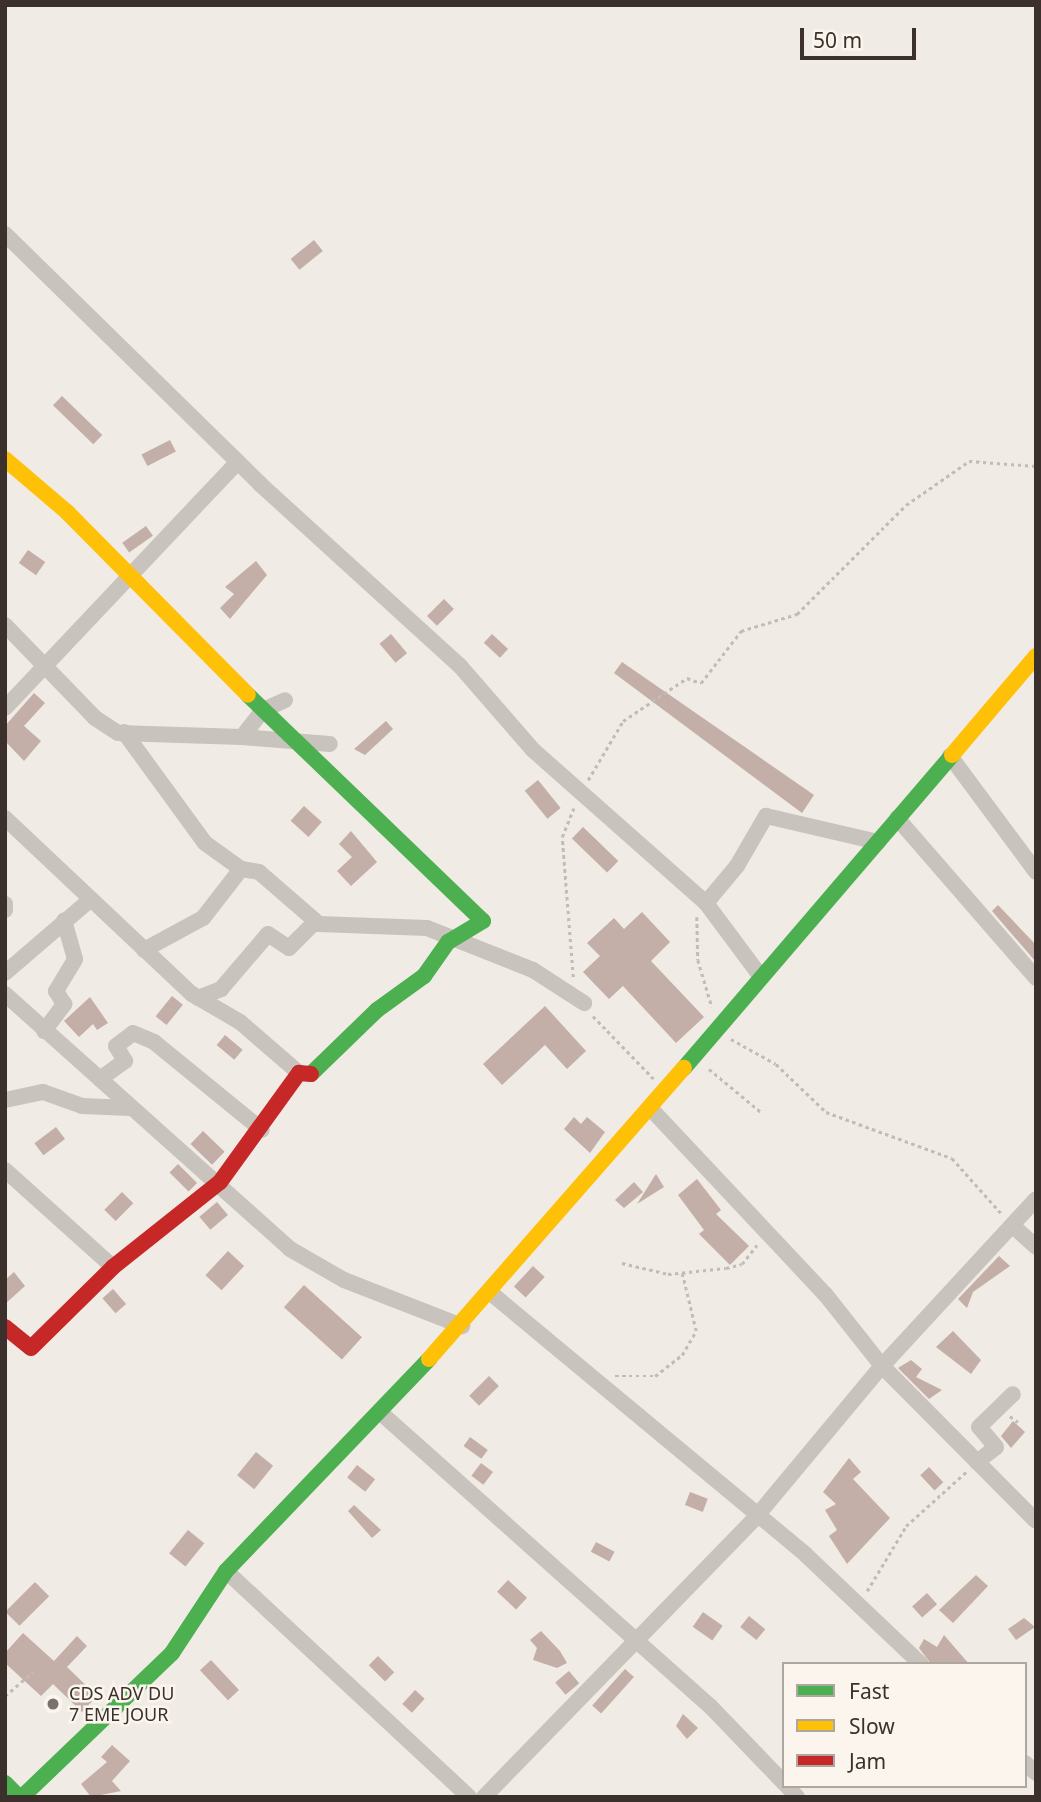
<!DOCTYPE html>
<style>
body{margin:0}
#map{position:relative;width:1041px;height:1802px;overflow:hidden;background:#f0ebe5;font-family:"Noto Sans",sans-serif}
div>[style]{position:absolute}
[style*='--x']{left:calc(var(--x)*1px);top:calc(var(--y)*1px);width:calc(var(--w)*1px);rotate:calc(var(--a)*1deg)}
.building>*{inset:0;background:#c3afa7;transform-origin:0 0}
.path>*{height:2.5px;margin-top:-1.25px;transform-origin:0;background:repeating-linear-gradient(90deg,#c2bbb6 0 3.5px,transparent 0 7px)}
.street>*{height:16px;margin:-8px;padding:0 8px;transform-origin:8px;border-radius:8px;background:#c9c3be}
.fast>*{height:16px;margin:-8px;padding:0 8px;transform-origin:8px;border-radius:8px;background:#4caf50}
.slow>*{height:16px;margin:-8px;padding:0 8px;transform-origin:8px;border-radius:8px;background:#ffc107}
.jam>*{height:16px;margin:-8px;padding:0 8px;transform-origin:8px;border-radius:8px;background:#c62828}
.dots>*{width:19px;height:19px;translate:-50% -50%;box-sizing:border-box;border:4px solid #fbf5ee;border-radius:50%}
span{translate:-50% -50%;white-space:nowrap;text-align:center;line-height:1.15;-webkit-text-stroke:5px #fbf5ee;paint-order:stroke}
.poi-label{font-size:18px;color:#3b302b}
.left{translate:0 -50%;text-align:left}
.frame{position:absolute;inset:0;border:7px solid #3b302b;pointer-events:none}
.legend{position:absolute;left:782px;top:1662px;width:245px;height:126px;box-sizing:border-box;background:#fbf5ee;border:2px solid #aea6a0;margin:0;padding:9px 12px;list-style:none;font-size:21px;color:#3b302b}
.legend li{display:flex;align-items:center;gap:14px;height:35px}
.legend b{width:35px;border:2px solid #aea6a0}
.scale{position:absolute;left:800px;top:28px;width:116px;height:32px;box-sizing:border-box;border:4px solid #3b302b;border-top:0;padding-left:9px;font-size:21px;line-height:24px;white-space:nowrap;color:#3b302b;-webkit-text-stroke:5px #fbf5ee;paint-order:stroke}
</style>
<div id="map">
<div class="building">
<i style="left:314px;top:240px;width:14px;height:30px;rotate:51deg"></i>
<i style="left:62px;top:396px;width:56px;height:13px;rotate:44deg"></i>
<i style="left:170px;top:440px;width:13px;height:32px;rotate:63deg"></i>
<i style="left:146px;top:526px;width:12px;height:29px;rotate:55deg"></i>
<i style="left:28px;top:550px;width:21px;height:16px;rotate:35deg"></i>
<i style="clip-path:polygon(256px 561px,267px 575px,230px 619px,220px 608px,234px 594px,225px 587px)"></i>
<i style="left:444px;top:599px;width:14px;height:24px;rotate:45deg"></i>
<i style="left:391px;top:634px;width:25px;height:15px;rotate:50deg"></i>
<i style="left:492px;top:634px;width:22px;height:12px;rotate:43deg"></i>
<i style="clip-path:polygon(622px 662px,814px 795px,802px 813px,614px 673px)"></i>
<i style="clip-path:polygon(34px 693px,45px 703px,24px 726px,41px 741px,24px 761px,5px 741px,5px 726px)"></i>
<i style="clip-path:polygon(386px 721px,393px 729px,365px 755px,354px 749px)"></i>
<i style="left:538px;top:780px;width:36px;height:17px;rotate:51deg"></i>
<i style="left:304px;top:806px;width:24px;height:20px;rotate:42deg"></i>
<i style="left:583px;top:827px;width:49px;height:16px;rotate:44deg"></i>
<i style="clip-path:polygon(351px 831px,377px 862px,351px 886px,337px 871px,352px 857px,339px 844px)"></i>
<i style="clip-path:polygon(998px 905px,1036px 945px,1036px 962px,992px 911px)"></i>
<i style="clip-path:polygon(642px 912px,670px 942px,651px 961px,704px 1017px,676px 1043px,623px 986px,609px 999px,583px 972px,600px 956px,587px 943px,614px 918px,624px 929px)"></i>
<i style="left:172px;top:996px;width:14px;height:26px;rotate:39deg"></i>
<i style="clip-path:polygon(90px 997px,108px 1023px,97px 1030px,93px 1024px,79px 1037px,64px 1021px)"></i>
<i style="clip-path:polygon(545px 1006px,586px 1051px,567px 1069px,545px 1045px,502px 1085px,483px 1064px)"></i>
<i style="left:225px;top:1035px;width:23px;height:13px;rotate:40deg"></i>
<i style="clip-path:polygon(574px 1117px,581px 1124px,587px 1117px,605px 1132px,590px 1153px,564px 1129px)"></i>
<i style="left:56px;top:1127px;width:15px;height:27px;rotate:53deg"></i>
<i style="left:203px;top:1131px;width:30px;height:18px;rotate:44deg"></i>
<i style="left:178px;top:1164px;width:27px;height:12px;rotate:45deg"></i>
<i style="clip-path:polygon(656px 1174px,664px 1187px,637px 1204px)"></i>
<i style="clip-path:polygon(697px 1179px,721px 1210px,716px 1214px,749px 1246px,730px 1265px,699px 1234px,704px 1230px,678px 1195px)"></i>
<i style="clip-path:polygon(634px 1182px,643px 1192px,624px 1208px,615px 1200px)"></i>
<i style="left:122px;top:1192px;width:16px;height:25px;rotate:45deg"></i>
<i style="left:217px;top:1202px;width:17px;height:23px;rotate:50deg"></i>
<i style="left:228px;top:1251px;width:22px;height:33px;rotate:43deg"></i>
<i style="clip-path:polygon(999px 1256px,1010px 1266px,973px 1292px,967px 1308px,958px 1299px)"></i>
<i style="left:533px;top:1266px;width:16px;height:28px;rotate:43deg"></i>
<i style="clip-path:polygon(14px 1272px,25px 1286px,5px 1304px,5px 1280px)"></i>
<i style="left:304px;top:1285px;width:78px;height:30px;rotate:42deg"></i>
<i style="left:113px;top:1289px;width:20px;height:14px;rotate:49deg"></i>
<i style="clip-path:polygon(953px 1331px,981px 1360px,971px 1374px,936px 1347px)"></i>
<i style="clip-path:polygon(911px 1360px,922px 1369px,916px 1377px,942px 1390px,929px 1399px,898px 1368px)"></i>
<i style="left:489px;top:1376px;width:14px;height:28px;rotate:45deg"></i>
<i style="clip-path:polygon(1013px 1421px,1025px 1432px,1011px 1448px,1001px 1436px)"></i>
<i style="left:470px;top:1437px;width:22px;height:11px;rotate:36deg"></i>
<i style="left:256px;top:1452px;width:22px;height:30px;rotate:39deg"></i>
<i style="clip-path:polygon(849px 1458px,861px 1472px,853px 1479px,890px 1518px,847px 1564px,829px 1536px,837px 1530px,825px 1510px,836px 1504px,823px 1492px)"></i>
<i style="left:481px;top:1463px;width:15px;height:16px;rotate:37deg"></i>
<i style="left:357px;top:1465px;width:23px;height:16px;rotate:38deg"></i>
<i style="left:929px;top:1467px;width:21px;height:12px;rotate:47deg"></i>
<i style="left:690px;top:1492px;width:19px;height:14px;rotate:21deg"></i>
<i style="clip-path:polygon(354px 1505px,381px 1530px,372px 1538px,348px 1511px)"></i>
<i style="left:188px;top:1530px;width:21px;height:30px;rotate:39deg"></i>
<i style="left:596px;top:1542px;width:21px;height:11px;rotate:28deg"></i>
<i style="clip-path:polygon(976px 1575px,988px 1586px,953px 1623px,939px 1610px)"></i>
<i style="left:508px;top:1580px;width:26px;height:16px;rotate:43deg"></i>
<i style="left:35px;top:1582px;width:20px;height:42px;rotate:45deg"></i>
<i style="left:927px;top:1593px;width:15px;height:20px;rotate:48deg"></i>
<i style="left:703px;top:1612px;width:24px;height:18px;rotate:35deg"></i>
<i style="left:749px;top:1616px;width:21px;height:14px;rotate:39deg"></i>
<i style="clip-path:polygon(1024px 1618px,1035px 1627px,1016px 1640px,1008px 1629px)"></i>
<i style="clip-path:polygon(541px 1631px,560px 1651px,567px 1663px,557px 1668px,533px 1660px,537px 1648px,530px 1640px)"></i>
<i style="clip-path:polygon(23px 1633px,54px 1661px,77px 1636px,87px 1646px,67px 1667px,97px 1696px,82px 1712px,53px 1684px,41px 1696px,5px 1663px,5px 1653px)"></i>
<i style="clip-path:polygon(944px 1635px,969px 1664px,931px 1664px,919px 1648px,924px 1639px,937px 1647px)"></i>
<i style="left:378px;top:1656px;width:23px;height:13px;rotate:45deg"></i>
<i style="left:211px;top:1660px;width:41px;height:15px;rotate:47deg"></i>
<i style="left:625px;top:1669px;width:12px;height:49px;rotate:42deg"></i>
<i style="left:569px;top:1671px;width:16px;height:18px;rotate:50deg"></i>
<i style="left:415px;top:1690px;width:13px;height:19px;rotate:42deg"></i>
<i style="clip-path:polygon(683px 1714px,698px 1728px,687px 1739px,676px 1726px)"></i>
<i style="clip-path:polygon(112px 1745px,130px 1761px,112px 1781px,121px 1791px,91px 1797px,81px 1784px,107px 1762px,101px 1757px)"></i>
</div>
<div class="path">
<i style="--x:588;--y:780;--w:69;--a:-59.3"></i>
<i style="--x:623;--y:721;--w:77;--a:-33.9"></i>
<i style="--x:687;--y:678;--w:15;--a:20"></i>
<i style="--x:701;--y:683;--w:66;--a:-52.4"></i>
<i style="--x:741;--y:631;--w:59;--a:-16.9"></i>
<i style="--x:797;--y:614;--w:154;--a:-45"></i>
<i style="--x:906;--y:505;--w:77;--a:-34.9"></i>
<i style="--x:969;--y:461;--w:67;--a:4.3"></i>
<i style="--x:697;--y:917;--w:43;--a:88.7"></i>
<i style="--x:698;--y:960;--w:49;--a:73.4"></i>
<i style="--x:573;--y:977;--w:140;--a:-94.5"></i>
<i style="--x:562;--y:837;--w:31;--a:-68"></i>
<i style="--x:593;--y:1016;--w:88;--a:45.9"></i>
<i style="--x:731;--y:1039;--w:51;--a:29.1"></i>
<i style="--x:776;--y:1064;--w:69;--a:43.8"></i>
<i style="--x:826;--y:1112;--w:134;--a:20.1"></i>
<i style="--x:952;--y:1158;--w:74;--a:48.3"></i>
<i style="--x:709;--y:1069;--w:67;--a:39.6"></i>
<i style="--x:622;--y:1263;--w:47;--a:13.4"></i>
<i style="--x:668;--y:1274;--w:58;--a:-5.9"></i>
<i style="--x:726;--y:1268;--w:16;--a:-14"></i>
<i style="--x:742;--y:1264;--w:24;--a:-52"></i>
<i style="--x:615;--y:1376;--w:40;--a:0"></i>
<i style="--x:655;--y:1376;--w:34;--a:-38"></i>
<i style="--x:682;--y:1355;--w:28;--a:-60"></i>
<i style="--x:696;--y:1331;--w:60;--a:-103.6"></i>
<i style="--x:1010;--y:1416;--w:10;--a:37"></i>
<i style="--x:867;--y:1591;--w:76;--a:-59"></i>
<i style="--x:906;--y:1526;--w:82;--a:-42"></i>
<i style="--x:5;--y:1696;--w:37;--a:-41"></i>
</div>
<div class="street">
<i style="--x:5;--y:234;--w:357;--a:44.4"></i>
<i style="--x:260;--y:484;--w:270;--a:42.3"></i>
<i style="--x:460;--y:666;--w:111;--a:49"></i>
<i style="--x:533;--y:750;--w:231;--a:41.5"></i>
<i style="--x:706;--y:903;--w:89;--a:53.3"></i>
<i style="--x:5;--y:625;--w:129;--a:45.9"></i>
<i style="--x:95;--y:718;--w:27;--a:33"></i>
<i style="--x:118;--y:733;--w:124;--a:1.8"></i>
<i style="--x:242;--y:737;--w:34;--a:-52"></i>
<i style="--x:263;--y:710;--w:24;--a:-24"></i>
<i style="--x:5;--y:708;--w:339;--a:-46.6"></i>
<i style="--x:124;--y:732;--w:137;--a:53.9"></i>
<i style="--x:205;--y:843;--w:44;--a:35.8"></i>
<i style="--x:241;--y:869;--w:18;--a:9"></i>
<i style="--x:259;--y:872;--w:79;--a:40.9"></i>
<i style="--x:319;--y:924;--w:108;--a:2.1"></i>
<i style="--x:427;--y:928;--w:114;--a:21.6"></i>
<i style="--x:533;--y:970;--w:61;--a:32.9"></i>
<i style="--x:242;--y:737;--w:88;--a:4.5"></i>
<i style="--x:950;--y:756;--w:144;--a:53.4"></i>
<i style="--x:5;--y:818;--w:257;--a:43.3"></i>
<i style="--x:192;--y:994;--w:56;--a:30.3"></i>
<i style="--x:240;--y:1022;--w:78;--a:40.8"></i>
<i style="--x:897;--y:818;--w:212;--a:49"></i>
<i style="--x:706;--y:903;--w:48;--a:-50"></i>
<i style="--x:737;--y:866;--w:58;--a:-59.9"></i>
<i style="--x:766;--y:816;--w:115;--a:13.1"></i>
<i style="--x:5;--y:904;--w:6;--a:90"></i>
<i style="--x:144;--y:950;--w:67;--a:-28.5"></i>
<i style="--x:203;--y:918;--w:62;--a:-52.2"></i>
<i style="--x:5;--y:973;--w:112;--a:-40.7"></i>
<i style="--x:5;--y:994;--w:382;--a:41.8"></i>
<i style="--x:290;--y:1249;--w:62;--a:29.9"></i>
<i style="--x:344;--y:1280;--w:127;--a:21.3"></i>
<i style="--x:198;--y:998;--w:25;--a:-21"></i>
<i style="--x:221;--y:989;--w:72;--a:-49.5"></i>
<i style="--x:268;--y:934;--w:25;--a:34"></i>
<i style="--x:289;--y:948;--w:37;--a:-45"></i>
<i style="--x:44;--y:1031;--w:34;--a:-53"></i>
<i style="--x:64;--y:1004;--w:15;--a:-122"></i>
<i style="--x:56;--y:991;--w:37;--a:-59"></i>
<i style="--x:75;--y:959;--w:40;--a:-106"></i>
<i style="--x:100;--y:1079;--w:31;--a:-36"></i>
<i style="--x:125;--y:1061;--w:17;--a:-121"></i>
<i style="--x:116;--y:1046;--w:21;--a:-37"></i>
<i style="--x:133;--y:1033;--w:23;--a:23"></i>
<i style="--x:154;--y:1042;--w:139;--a:39.2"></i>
<i style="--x:5;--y:1100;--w:39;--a:-12"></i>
<i style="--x:43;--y:1092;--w:41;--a:19.7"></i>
<i style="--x:82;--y:1106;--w:48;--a:2.4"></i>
<i style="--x:652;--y:1110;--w:253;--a:46.8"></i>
<i style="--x:825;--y:1294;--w:92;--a:51.6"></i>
<i style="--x:882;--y:1366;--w:218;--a:45.2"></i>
<i style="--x:5;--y:1170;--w:145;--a:41.9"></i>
<i style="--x:1013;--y:1226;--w:31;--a:42"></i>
<i style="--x:492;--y:1294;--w:408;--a:39.7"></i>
<i style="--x:806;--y:1555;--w:158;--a:43.5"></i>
<i style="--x:382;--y:1414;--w:439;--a:41.7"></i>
<i style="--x:710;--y:1706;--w:107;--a:46.1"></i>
<i style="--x:977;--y:1462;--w:24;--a:-38"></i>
<i style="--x:996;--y:1447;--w:26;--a:-130"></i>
<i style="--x:979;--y:1427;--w:47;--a:-44.1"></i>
<i style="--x:226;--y:1571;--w:332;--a:42.9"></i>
<i style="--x:1025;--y:1763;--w:15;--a:42"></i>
<i style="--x:787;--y:1786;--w:15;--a:48"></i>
<i style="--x:484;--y:1797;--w:390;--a:-45.8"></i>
<i style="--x:756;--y:1517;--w:197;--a:-50.2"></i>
<i style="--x:882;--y:1366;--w:227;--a:-47.3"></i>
</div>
<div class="fast">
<i style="--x:248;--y:695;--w:326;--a:43.9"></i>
<i style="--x:483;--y:921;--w:41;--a:149"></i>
<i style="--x:448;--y:942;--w:42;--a:125.2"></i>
<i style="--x:424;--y:976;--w:58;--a:144.1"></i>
<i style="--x:377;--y:1010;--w:92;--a:135.9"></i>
<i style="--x:684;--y:1068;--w:412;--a:-49.4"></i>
<i style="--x:5;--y:1783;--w:20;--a:45"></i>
<i style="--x:22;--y:1797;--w:208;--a:-43.8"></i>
<i style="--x:172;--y:1653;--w:98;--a:-56.6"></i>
<i style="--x:226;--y:1571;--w:294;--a:-46.2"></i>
</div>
<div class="slow">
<i style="--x:5;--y:459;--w:82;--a:40.5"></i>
<i style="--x:67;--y:512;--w:257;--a:45.3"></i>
<i style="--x:952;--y:755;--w:130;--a:-49.7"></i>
<i style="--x:429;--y:1359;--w:387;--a:-48.8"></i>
</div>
<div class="jam">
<i style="--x:5;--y:1327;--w:33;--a:39"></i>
<i style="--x:31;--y:1348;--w:115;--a:-44.6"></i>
<i style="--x:113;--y:1267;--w:137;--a:-38.5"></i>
<i style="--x:220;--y:1182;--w:135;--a:-54.1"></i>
<i style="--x:299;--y:1073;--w:12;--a:5"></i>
</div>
<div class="dots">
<i style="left:53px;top:1704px;background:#7a716c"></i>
</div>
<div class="poi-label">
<span class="left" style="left:69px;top:1704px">CDS ADV DU<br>7 EME JOUR</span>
</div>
<div class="frame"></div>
<ul class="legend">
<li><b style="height:9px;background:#4caf50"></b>Fast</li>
<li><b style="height:9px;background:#ffc107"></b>Slow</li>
<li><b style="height:9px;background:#c62828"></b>Jam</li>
</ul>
<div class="scale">50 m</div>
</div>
